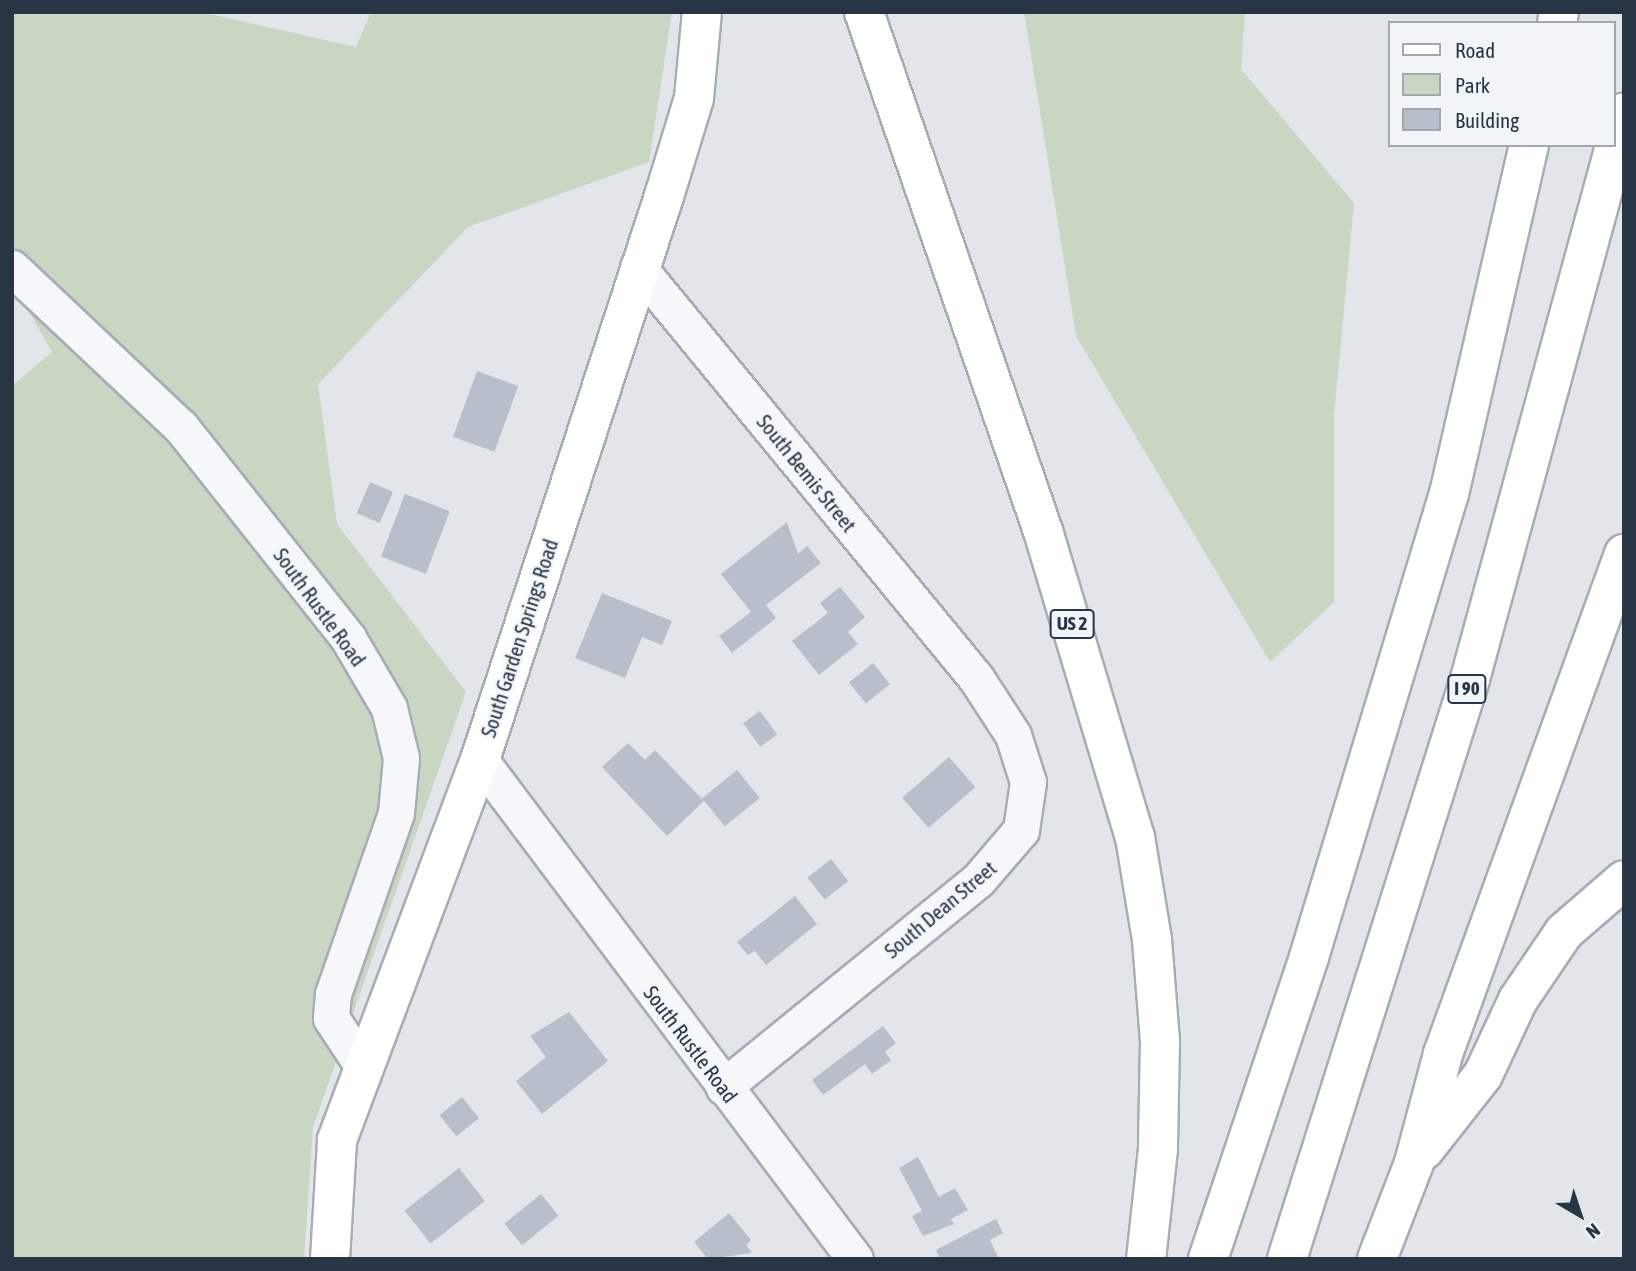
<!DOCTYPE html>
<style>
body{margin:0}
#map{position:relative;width:1636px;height:1271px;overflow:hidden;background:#e2e6eb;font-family:"Asap Condensed",sans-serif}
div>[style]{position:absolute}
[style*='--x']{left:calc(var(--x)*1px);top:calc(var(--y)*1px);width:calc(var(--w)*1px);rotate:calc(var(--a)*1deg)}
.green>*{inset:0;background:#c8d6c2}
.building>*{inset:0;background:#b8bfca;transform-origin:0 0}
.roads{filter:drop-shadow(2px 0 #a6adb6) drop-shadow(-2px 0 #a6adb6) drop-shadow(0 2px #a6adb6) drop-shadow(0 -2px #a6adb6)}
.street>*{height:35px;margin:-17.5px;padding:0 17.5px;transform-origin:17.5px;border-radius:17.5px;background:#f5f7f9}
.secondary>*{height:38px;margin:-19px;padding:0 19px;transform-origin:19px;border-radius:19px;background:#fff}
.highway>*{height:38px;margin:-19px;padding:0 19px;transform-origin:19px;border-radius:19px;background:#fff}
span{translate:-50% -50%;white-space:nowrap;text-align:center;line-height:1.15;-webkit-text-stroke:5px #f1f5f8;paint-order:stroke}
.shield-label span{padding:2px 5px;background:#f1f5f8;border:2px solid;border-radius:5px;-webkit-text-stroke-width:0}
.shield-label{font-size:19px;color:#283545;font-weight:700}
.street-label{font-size:21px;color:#283545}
.frame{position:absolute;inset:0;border:14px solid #283545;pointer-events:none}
.legend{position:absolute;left:1388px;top:21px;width:228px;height:126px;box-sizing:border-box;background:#f1f5f8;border:2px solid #a1a8b0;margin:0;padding:9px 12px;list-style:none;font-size:21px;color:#283545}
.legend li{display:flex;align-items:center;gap:14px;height:35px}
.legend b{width:35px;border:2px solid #a1a8b0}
.north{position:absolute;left:1545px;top:1180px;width:70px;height:70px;-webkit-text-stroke:5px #f1f5f8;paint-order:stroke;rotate:141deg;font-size:19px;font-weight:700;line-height:28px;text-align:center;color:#283545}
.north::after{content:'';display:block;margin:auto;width:24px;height:32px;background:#283545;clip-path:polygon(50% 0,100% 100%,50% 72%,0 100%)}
</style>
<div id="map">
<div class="green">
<i style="clip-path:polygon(12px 12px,200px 12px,356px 47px,371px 12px,672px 12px,649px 162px,468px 227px,318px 384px,337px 524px,466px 692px,313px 1127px,304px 1259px,12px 1259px,12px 386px,52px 352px,12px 281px)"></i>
<i style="clip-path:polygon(1024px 12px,1245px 12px,1241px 69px,1354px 203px,1334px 416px,1334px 602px,1270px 662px,1076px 336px)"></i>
</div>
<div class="building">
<i style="left:477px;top:371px;width:44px;height:70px;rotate:20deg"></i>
<i style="left:370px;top:482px;width:25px;height:34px;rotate:23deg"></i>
<i style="left:405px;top:494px;width:48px;height:67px;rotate:21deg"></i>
<i style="clip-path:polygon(787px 522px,798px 554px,807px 546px,821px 563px,766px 605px,776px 618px,732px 653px,719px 636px,751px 612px,721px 574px)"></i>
<i style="clip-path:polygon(840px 587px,865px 617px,848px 632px,858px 644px,819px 675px,792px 641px,828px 613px,820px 603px)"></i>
<i style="clip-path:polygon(602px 593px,672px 621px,662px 645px,642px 637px,625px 678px,575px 658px)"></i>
<i style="left:873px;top:663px;width:27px;height:31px;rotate:51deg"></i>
<i style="left:760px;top:711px;width:29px;height:21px;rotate:54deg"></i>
<i style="clip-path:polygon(628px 743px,645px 760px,655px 750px,704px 801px,667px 836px,602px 767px)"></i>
<i style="left:949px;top:757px;width:40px;height:62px;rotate:49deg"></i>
<i style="left:737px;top:770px;width:36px;height:45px;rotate:51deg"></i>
<i style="left:831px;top:859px;width:28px;height:30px;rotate:52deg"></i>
<i style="clip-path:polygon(795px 896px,817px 924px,766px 965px,755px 951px,748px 955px,737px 942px)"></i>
<i style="clip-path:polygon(569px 1012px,608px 1061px,542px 1114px,516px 1081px,546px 1057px,530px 1036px)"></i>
<i style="clip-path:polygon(883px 1026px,896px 1043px,885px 1052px,891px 1060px,872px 1074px,865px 1064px,823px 1095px,812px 1080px)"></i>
<i style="left:462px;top:1097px;width:27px;height:29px;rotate:51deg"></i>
<i style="clip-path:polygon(918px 1157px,939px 1197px,955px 1188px,968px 1210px,951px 1219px,954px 1224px,923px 1236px,912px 1216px,922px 1211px,899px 1168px)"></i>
<i style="left:459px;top:1168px;width:42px;height:69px;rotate:52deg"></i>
<i style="left:541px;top:1194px;width:28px;height:47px;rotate:51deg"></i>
<i style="clip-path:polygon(729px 1213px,751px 1240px,746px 1245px,752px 1253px,708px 1259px,694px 1242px)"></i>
<i style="clip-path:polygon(996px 1219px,1003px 1233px,990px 1240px,999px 1259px,940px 1259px,936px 1250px)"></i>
</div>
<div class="roads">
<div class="street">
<i style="--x:638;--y:267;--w:532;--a:50.57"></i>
<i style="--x:976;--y:678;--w:68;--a:57"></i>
<i style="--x:1013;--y:735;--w:49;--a:72.3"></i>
<i style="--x:1028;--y:782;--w:49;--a:98.3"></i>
<i style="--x:1021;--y:830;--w:66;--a:130.7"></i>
<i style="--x:978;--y:880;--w:328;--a:140.9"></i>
<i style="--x:12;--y:268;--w:232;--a:43.3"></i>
<i style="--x:181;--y:427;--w:269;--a:51.6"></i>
<i style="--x:348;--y:638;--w:81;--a:59.6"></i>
<i style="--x:389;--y:708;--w:51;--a:76.5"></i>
<i style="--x:401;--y:758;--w:55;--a:95.2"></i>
<i style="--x:396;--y:813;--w:192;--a:109.2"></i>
<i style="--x:333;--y:994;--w:24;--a:95"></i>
<i style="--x:331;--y:1018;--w:56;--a:56.6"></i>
<i style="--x:480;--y:760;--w:624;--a:53.08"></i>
</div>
<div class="secondary">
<i style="--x:330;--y:1259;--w:119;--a:-86.6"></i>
<i style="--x:337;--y:1140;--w:406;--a:-69.4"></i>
<i style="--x:480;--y:760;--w:596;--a:-71.93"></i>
<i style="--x:665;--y:193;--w:99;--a:-73"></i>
<i style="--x:694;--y:98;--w:86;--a:-84.7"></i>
</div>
<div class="highway">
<i style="--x:864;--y:12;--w:549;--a:70.97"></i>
<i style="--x:1043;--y:531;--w:320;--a:73.3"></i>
<i style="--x:1135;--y:837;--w:104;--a:80.6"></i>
<i style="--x:1152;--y:940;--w:101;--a:85.5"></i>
<i style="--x:1160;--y:1041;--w:108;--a:91.1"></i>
<i style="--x:1158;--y:1149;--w:111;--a:96.2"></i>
<i style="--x:1557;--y:23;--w:11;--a:-80"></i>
<i style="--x:1424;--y:1150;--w:95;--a:-51.8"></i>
<i style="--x:1483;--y:1075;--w:83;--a:-65"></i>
<i style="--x:1518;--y:1000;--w:82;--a:-55.9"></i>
<i style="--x:1564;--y:932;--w:79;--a:-40.9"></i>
<i style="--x:1208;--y:1259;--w:318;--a:-71.5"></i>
<i style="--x:1309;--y:957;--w:484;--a:-73.2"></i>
<i style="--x:1449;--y:494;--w:358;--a:-77.1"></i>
<i style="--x:1287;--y:1259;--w:608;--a:-72.49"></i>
<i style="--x:1470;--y:679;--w:587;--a:-74.78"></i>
<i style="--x:1377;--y:1259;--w:103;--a:-68.9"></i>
<i style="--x:1414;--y:1163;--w:113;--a:-75.1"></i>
<i style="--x:1443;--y:1054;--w:532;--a:-70.1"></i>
</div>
</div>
<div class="shield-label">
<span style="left:1072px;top:624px">US 2</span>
<span style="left:1467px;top:689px">I 90</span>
</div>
<div class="street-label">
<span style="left:807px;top:473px;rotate:51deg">South Bemis Street</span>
<span style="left:320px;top:607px;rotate:54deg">South Rustle Road</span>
<span style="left:519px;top:638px;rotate:-72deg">South Garden Springs Road</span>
<span style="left:940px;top:909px;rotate:-40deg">South Dean Street</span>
<span style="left:691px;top:1044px;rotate:53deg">South Rustle Road</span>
</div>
<div class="frame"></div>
<ul class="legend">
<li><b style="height:9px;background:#fff"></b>Road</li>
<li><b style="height:19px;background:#c8d6c2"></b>Park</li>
<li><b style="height:19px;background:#b8bfca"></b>Building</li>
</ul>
<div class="north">N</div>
</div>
